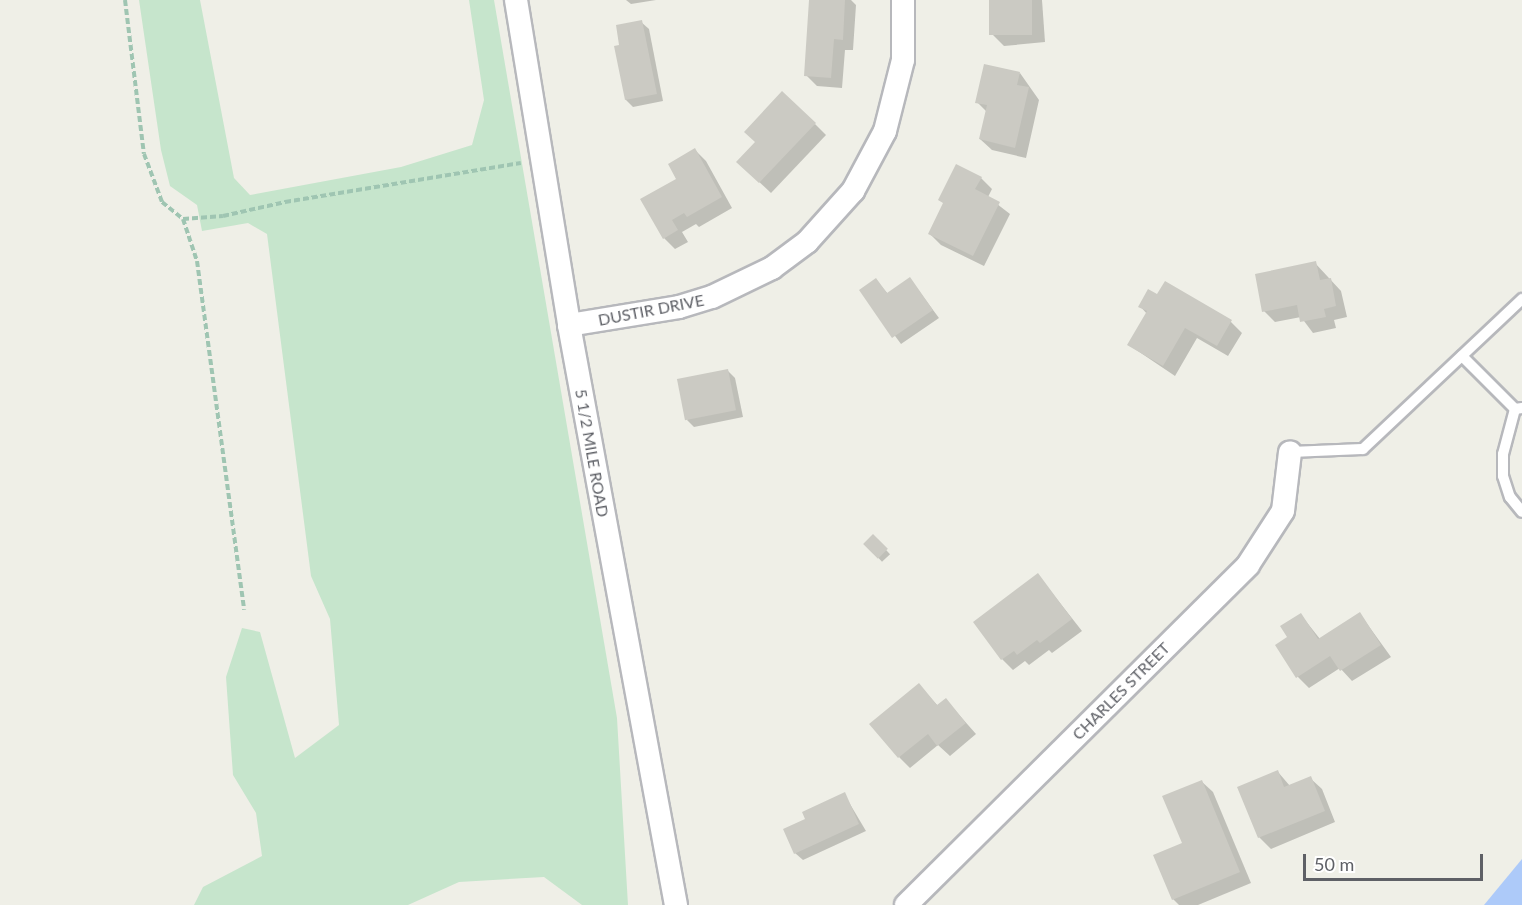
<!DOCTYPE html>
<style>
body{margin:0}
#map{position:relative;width:1522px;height:905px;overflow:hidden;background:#efefe7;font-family:Lato,sans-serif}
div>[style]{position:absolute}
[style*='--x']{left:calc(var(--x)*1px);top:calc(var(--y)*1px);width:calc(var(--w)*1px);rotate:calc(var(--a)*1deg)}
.green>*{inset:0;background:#c6e5cc}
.water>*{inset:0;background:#adcaf9}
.shadow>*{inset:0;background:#0003;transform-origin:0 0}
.building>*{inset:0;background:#cbcac3;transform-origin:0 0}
.path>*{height:4px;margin-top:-2px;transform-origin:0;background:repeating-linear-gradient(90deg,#9fc5b2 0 6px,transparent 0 9px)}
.roads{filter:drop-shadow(2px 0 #b7b8bc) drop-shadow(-2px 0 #b7b8bc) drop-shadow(0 2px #b7b8bc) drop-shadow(0 -2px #b7b8bc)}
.lane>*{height:10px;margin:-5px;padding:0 5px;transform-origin:5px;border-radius:5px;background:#fff}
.street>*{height:22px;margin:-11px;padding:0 11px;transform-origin:11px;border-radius:11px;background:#fff}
span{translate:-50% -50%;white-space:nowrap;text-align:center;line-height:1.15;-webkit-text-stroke:4.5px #fff;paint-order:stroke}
.street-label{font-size:16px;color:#5e6066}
.scale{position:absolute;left:1303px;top:854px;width:180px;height:27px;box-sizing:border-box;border:3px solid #5e6066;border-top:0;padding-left:8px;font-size:18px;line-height:21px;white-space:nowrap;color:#5e6066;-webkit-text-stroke:4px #fff;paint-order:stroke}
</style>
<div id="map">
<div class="green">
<i style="clip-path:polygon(139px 0,200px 0,234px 178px,250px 195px,401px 167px,472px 145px,484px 100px,469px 0,494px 0,617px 718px,628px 905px,582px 905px,544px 877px,459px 882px,408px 905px,194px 905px,203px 887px,262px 856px,256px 813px,233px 775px,226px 677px,242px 628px,260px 632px,295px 758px,339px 725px,330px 619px,311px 576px,267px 234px,248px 223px,202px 231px,197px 205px,170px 186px,161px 150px)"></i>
</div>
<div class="water">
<i style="clip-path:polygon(1522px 859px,1522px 905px,1484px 905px)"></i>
</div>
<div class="shadow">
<i style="clip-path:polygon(626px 0,656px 0,631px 4px)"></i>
<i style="clip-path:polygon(811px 0,851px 0,856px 5px,853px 50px,845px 50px,842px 88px,817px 86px,806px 75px)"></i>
<i style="clip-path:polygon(990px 0,1042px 0,1045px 42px,1004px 46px,993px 35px)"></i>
<i style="clip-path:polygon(641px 22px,649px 29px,663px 101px,633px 107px,626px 100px,621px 46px)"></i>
<i style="clip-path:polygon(1020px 73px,1039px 100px,1026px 158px,992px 150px,980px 139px,987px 112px,977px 102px)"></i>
<i style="clip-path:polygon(815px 124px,826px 135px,771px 193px,738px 162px)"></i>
<i style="clip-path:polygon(695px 150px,706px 161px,732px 208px,699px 227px,696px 224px,682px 232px,688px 242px,675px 249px,664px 238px,678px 179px)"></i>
<i style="clip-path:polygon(981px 178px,992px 189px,988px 197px,1010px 214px,984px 266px,941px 245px,930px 234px)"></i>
<i style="clip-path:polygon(1315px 263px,1341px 291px,1347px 317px,1334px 320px,1336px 328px,1313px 333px,1301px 317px,1275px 322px,1264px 311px)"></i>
<i style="clip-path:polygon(910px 279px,939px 318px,901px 344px,861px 290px,876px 280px,888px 294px)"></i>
<i style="clip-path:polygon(1165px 284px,1231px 322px,1242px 333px,1228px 356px,1197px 338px,1175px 376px,1129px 345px,1147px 314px,1140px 306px,1158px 297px)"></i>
<i style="clip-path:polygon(728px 371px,735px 378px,743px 417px,694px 427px,687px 420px)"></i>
<i style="left:873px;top:536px;width:25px;height:11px;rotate:47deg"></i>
<i style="clip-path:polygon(1038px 575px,1082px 631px,1052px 653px,1049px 650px,1029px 665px,1025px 661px,1013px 670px,1002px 659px)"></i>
<i style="clip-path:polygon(1360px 614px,1391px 657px,1352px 681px,1340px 668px,1309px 688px,1298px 677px,1290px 637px,1301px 615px,1320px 639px)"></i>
<i style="clip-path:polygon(919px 685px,938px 706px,946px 700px,976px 734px,950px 756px,938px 745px,910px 768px,899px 757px)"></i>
<i style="clip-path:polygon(1278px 772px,1290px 786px,1310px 778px,1322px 789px,1335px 822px,1271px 849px,1259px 837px,1239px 788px)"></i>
<i style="clip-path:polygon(1201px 781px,1213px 792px,1251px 883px,1198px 905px,1179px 905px,1173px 899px,1183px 844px)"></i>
<i style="clip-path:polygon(844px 794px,866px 831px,803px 860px,795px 853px)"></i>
</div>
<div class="building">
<i style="clip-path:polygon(809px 0,845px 0,843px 40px,834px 39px,831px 78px,804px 76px)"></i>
<i style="left:989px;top:0;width:43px;height:35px"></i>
<i style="clip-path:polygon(642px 20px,657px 94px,625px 100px,614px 46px,619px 45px,616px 25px)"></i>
<i style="clip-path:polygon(984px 64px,1020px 72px,1017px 85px,1029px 87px,1015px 148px,979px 139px,987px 105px,975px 103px)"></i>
<i style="clip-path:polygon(782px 91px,816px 123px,759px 183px,736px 162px,755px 142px,744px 132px)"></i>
<i style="clip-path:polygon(695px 148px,722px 197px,687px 217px,684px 213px,672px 220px,678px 230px,663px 239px,640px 199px,676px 179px,668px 164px)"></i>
<i style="clip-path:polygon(956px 164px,982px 177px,975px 189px,1000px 202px,973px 256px,928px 234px,943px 203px,938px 200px)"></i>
<i style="clip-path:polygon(1316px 261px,1320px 280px,1331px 278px,1336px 306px,1324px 309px,1326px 317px,1300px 322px,1297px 305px,1262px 312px,1255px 274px)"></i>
<i style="clip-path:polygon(910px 277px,933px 310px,892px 338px,859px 290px,876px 278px,887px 293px)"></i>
<i style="clip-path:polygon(1165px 281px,1232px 320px,1217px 346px,1185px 328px,1163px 366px,1127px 345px,1147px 311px,1138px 307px,1148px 289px,1157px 294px)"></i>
<i style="left:728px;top:369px;width:42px;height:52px;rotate:79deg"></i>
<i style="left:873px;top:534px;width:21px;height:14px;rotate:45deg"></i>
<i style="clip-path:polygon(1038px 573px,1072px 619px,1040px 643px,1037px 640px,1017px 655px,1014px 651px,1001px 660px,973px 622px)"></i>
<i style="clip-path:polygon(1360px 612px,1381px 645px,1340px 671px,1330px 656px,1296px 678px,1275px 645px,1287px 637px,1280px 626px,1301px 613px,1318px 639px)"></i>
<i style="clip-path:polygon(919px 683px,937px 705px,946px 698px,966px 723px,937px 746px,928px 734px,898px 758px,869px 724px)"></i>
<i style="clip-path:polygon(1278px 770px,1284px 787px,1311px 776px,1325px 811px,1258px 838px,1237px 787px)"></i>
<i style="clip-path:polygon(1202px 780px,1240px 872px,1172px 900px,1153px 855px,1182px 843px,1162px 796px)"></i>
<i style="clip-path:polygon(845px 792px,859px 824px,794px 854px,783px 829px,805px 819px,802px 812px)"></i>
</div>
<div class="path">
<i style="--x:125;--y:0;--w:155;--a:83"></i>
<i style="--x:144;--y:154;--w:51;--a:69.4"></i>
<i style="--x:162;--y:202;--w:27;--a:39"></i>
<i style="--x:183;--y:219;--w:40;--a:-4.3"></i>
<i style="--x:223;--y:216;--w:64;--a:-12.7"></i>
<i style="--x:285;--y:202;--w:239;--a:-9.4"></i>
<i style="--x:183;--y:219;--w:44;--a:71.6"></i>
<i style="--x:197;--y:261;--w:352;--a:82.3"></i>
</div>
<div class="roads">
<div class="lane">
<i style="--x:1462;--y:356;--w:75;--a:45"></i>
<i style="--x:1522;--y:408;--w:7;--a:172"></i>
<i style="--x:1515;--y:409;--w:47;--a:104.9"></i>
<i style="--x:1503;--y:454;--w:22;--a:90"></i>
<i style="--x:1503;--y:476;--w:22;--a:72"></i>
<i style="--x:1510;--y:497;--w:19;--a:51"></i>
<i style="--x:1290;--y:452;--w:73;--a:-2.4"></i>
<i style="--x:1363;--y:449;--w:219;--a:-43.3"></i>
</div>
<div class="street">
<i style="--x:516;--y:0;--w:329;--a:80.7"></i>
<i style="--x:569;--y:325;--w:590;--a:79.55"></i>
<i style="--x:569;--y:325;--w:111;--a:-9.3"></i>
<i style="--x:679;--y:307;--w:34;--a:-17"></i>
<i style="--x:712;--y:297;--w:67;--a:-25.8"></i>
<i style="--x:772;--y:268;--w:44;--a:-36.6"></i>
<i style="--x:807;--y:242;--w:69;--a:-48"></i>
<i style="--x:853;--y:191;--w:68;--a:-61.9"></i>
<i style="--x:885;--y:131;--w:73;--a:-75.8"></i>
<i style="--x:903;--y:60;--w:60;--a:-90"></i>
<i style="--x:906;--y:905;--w:482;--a:-44.8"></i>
<i style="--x:1248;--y:565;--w:64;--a:-57.1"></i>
<i style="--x:1283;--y:511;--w:59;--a:-83.2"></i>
</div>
</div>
<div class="street-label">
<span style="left:651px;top:310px;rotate:-11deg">DUSTIR DRIVE</span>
<span style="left:592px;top:453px;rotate:80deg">5 1/2 MILE ROAD</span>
<span style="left:1121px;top:691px;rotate:-45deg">CHARLES STREET</span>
</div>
<div class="scale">50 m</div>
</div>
